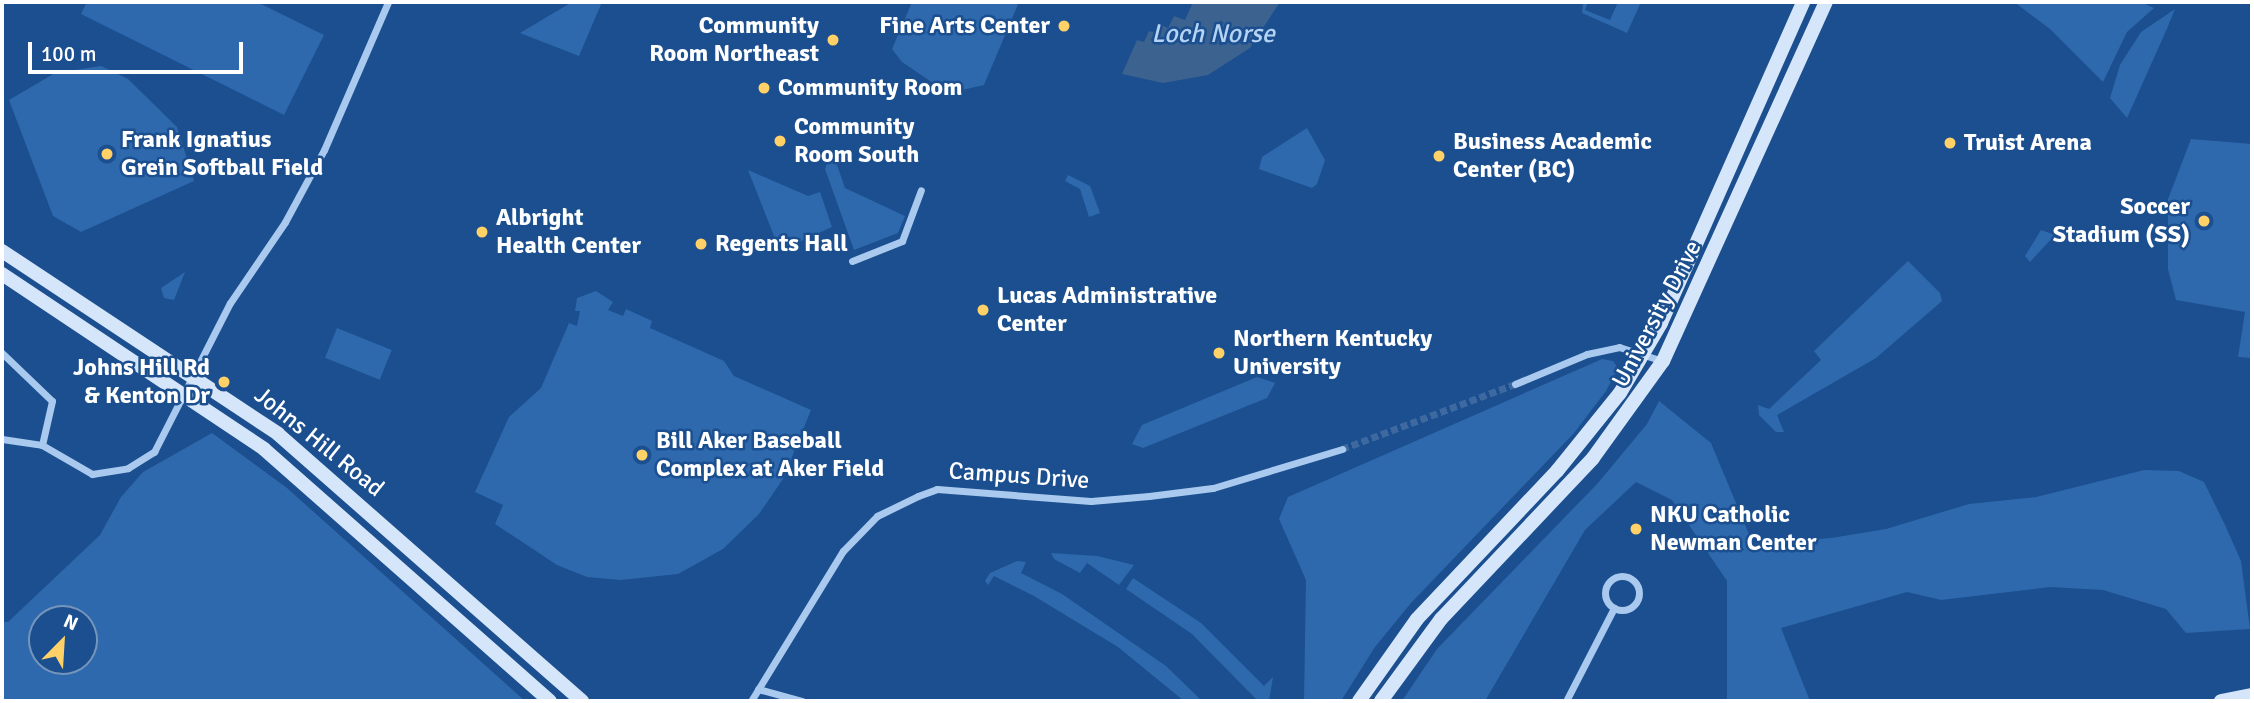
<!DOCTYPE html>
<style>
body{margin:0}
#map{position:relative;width:2254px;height:703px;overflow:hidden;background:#1b4f8f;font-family:Signika,sans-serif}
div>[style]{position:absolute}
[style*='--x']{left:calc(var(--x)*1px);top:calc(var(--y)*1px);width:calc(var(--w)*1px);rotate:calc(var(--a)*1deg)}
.green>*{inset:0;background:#2e69ad;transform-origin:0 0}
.water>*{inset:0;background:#3c6290}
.street-tunnel>*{height:7px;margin-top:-3.5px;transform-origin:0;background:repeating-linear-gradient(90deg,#3d69a0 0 7px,transparent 0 10.5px)}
.street>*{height:7px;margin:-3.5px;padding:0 3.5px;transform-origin:3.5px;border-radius:3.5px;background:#a9c9ee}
.street>.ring{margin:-3.5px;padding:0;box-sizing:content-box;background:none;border:7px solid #a9c9ee;border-radius:50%}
.secondary>*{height:14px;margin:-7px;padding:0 7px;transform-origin:7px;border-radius:7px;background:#d6e6fa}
.dots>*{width:19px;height:19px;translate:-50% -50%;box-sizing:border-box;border:4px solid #1b4f8f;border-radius:50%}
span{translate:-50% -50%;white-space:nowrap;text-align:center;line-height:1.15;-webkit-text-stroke:5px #1b4f8f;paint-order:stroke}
.poi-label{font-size:24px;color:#fff;font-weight:700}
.right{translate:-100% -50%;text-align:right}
.left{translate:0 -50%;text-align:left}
.street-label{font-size:24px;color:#fff}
.water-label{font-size:26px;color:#b5d3f5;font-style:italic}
.frame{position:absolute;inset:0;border:4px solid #fff;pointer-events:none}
.north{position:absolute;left:28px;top:605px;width:70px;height:70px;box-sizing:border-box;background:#1b4f8f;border:2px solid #7695bc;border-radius:50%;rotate:24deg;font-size:19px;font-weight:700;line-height:28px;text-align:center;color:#fff}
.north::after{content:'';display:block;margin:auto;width:24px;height:32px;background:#ffd166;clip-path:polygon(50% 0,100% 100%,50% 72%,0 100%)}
.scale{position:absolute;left:28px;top:42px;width:215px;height:32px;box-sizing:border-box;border:4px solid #fff;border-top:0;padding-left:9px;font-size:21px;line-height:24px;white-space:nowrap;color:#fff;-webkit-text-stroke:5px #1b4f8f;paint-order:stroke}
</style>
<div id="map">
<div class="green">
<i style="clip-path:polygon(87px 2px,257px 2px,324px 35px,284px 115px,81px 14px)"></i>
<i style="clip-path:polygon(572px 2px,602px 2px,579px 56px,520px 33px)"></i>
<i style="clip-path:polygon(912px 2px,1019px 2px,984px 85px,962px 90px,939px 87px,902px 62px,892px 49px)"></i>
<i style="clip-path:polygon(1583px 2px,1588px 2px,1585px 10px,1610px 20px,1618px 2px,1641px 2px,1627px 33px,1582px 13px)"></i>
<i style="clip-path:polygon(2014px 2px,2141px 2px,2154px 8px,2127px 32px,2103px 82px,2050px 29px)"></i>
<i style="clip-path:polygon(2175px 9px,2166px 31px,2127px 118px,2110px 98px,2120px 65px,2141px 32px)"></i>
<i style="clip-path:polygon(101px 66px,128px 79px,177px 127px,194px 181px,81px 232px,53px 216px,9px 100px,55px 73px)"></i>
<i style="clip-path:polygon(1307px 128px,1325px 160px,1317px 184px,1312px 188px,1259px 169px,1262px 157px)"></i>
<i style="clip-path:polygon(2191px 139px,2252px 144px,2252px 358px,2238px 357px,2245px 312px,2176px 300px,2168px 269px,2168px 199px)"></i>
<i style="clip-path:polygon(828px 161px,836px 162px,845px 188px,905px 216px,898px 233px,854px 250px,825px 169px)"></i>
<i style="clip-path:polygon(748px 170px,808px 196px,820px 192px,832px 227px,780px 251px)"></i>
<i style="clip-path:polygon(1068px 175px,1090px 186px,1100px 213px,1089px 217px,1080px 189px,1065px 181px)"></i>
<i style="clip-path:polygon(2041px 230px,2055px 235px,2030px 262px,2025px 256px)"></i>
<i style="clip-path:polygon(1908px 261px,1940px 293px,1942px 301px,1876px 358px,1777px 415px,1784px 432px,1776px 432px,1759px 415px,1758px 405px,1769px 409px,1821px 360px,1814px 351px)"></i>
<i style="clip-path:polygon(185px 272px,174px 300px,164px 298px,161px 288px)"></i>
<i style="clip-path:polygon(596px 291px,613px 302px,608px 310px,623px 316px,626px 309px,652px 321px,650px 328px,724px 361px,734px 376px,811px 410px,783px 479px,759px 514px,723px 549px,678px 574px,621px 580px,587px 577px,557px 565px,495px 524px,503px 505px,475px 492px,509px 417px,541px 388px,569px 323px,577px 326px,580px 311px,575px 311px,577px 298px)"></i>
<i style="left:337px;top:328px;width:59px;height:32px;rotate:22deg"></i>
<i style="clip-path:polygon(1602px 359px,1613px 361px,1618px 368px,1606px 391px,1574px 433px,1411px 603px,1375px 647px,1341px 701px,1304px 701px,1306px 580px,1279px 519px,1288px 497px)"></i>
<i style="clip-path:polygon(1257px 377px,1275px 383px,1267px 398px,1143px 448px,1132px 444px,1142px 425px)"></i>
<i style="clip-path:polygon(1659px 401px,1711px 443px,1753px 544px,1831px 538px,1886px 529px,1969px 504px,2036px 497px,2144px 470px,2179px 471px,2204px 482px,2225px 525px,2241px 561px,2250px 629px,2186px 633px,2166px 609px,2103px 590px,2050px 587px,1941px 600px,1907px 592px,1781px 628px,1810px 701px,1727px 701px,1727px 581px,1672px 500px,1636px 482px,1585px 530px,1485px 701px,1402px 701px,1437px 649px,1598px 483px,1647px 424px)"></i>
<i style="clip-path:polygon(evenodd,212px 433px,287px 488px,525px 701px,2px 701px,2px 622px,8px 622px,100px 535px,121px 497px,143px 472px,212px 433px,42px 619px,84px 619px,84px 661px,42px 661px,42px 619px)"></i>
<i style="clip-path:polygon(1051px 553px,1097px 556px,1134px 565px,1119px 585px,1087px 563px,1080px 573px,1054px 559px)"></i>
<i style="clip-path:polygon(1017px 561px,1026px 562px,1021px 573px,1062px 594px,1166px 666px,1202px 701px,1184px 701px,1118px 647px,1034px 596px,994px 576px,988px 585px,985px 581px,990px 573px)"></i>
<i style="clip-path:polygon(1133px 578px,1201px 623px,1264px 686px,1273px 677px,1269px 701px,1258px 701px,1192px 634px,1126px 589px)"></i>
</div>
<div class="water">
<i style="clip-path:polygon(1193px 2px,1280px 2px,1250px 48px,1208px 75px,1163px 83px,1122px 74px,1137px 40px,1144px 42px,1149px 31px,1157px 33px,1161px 25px,1168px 28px,1174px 16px,1185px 20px)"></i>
</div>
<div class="street-tunnel">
<i style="--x:1342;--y:449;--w:185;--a:-20.6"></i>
</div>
<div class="street">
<i style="--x:852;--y:261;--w:54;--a:-21.8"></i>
<i style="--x:902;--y:241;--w:54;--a:-69.6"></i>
<i style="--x:2;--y:353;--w:69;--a:43.8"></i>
<i style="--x:52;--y:401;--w:45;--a:102.8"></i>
<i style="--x:1515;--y:384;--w:78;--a:-22.6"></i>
<i style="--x:1587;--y:354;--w:33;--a:-12"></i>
<i style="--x:1619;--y:347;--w:46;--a:17.7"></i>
<i style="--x:2;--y:439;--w:40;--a:8.5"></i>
<i style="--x:42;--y:445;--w:58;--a:30.1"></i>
<i style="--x:92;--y:474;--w:36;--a:-9"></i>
<i style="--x:128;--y:468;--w:31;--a:-32"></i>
<i style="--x:154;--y:452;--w:167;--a:-63"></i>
<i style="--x:230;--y:303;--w:98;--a:-55.8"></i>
<i style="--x:285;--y:222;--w:82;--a:-61.6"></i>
<i style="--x:324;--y:150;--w:161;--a:-66.6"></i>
<i class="ring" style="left:1605px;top:576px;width:27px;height:27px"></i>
<i style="--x:758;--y:689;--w:46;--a:15.3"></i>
<i style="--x:751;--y:701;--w:176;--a:-58.5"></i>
<i style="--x:843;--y:551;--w:49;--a:-45.8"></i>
<i style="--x:877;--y:516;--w:46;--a:-26"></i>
<i style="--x:918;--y:496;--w:20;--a:-20"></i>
<i style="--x:937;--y:489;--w:154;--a:4.5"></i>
<i style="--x:1091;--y:501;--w:58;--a:-4.9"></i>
<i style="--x:1149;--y:496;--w:64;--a:-7.1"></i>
<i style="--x:1213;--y:488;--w:135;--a:-16.8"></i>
<i style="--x:1566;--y:701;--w:105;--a:-62.7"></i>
</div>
<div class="secondary">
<i style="--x:2;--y:251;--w:331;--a:33.5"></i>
<i style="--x:278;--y:434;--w:405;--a:41.3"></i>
<i style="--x:2;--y:274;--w:315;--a:33.7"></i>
<i style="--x:264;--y:449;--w:381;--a:41.4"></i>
<i style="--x:1359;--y:701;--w:100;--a:-54.7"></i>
<i style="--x:1417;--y:619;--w:204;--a:-46.6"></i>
<i style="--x:1557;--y:471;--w:100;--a:-51.1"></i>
<i style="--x:1620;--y:393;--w:81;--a:-59.6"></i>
<i style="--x:1661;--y:323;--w:351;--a:-66.1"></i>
<i style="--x:1381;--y:701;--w:102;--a:-53.8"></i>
<i style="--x:1441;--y:619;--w:221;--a:-46.6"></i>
<i style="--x:1593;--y:458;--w:120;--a:-54.2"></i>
<i style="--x:1663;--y:361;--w:394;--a:-65.6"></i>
<i style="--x:2221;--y:701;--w:32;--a:-11"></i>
</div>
<div class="dots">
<i style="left:1064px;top:26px;background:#ffd166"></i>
<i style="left:833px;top:40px;background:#ffd166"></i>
<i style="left:764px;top:88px;background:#ffd166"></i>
<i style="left:780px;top:141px;background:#ffd166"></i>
<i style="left:1950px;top:143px;background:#ffd166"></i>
<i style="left:107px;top:154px;background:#ffd166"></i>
<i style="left:1439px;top:156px;background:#ffd166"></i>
<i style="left:2204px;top:221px;background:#ffd166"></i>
<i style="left:482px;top:232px;background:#ffd166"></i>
<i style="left:701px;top:244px;background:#ffd166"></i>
<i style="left:983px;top:310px;background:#ffd166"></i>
<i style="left:1219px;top:353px;background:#ffd166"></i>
<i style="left:224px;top:382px;background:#ffd166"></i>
<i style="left:642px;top:455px;background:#ffd166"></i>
<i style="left:1636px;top:529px;background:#ffd166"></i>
</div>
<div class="poi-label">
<span class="right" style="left:819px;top:40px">Community<br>Room Northeast</span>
<span class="right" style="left:1050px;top:26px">Fine Arts Center</span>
<span class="left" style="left:778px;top:88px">Community Room</span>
<span class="left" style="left:794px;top:141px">Community<br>Room South</span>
<span class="left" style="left:121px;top:154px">Frank Ignatius<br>Grein Softball Field</span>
<span class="left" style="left:1453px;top:156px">Business Academic<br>Center (BC)</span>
<span class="left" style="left:1964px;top:143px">Truist Arena</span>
<span class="right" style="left:2190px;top:221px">Soccer<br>Stadium (SS)</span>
<span class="left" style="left:496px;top:232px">Albright<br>Health Center</span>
<span class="left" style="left:715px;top:244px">Regents Hall</span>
<span class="left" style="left:997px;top:310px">Lucas Administrative<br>Center</span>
<span class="left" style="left:1233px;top:353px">Northern Kentucky<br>University</span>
<span class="right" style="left:210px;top:382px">Johns Hill Rd<br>&amp; Kenton Dr</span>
<span class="left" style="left:656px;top:455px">Bill Aker Baseball<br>Complex at Aker Field</span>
<span class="left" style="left:1650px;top:529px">NKU Catholic<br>Newman Center</span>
</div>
<div class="street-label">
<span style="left:1657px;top:314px;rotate:-62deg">University Drive</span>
<span style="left:319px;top:442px;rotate:39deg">Johns Hill Road</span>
<span style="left:1019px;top:476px;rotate:4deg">Campus Drive</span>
</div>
<div class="water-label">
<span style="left:1213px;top:35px">Loch Norse</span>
</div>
<div class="frame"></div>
<div class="north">N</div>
<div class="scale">100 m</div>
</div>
